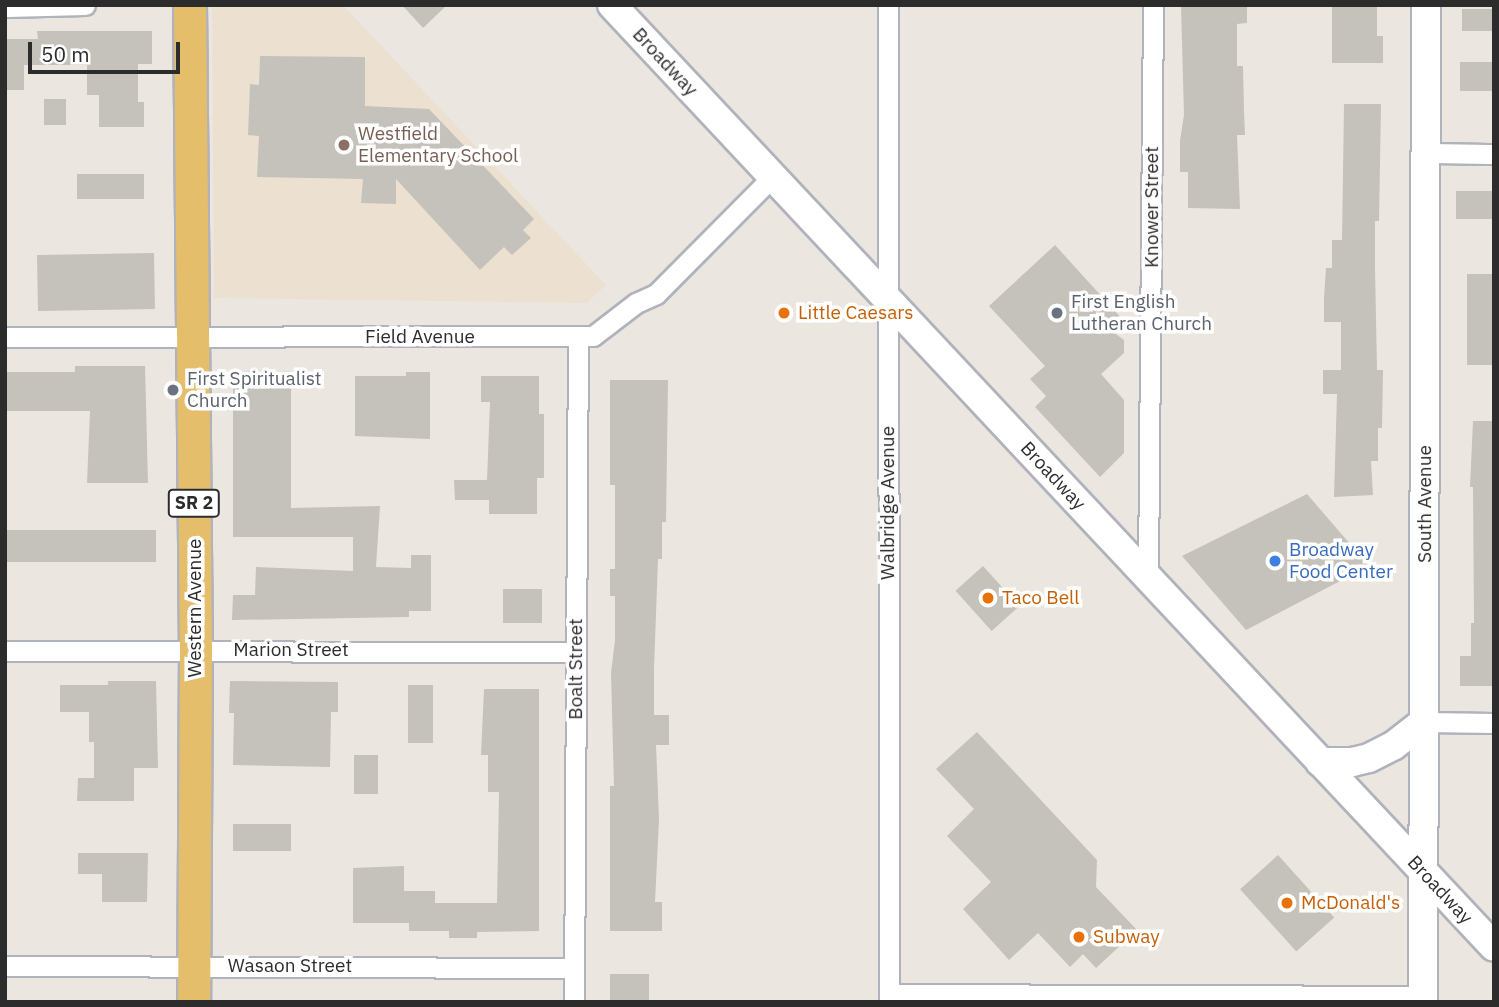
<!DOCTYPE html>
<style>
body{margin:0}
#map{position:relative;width:1499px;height:1007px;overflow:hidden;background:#ece6e0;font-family:"IBM Plex Sans",sans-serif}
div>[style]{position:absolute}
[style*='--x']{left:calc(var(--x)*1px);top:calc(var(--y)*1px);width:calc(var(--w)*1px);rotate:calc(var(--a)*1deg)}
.education>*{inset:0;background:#ece1d1}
.building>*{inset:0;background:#c5c1bb;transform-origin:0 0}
.roads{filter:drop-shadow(2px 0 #b0b3bb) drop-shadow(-2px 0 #b0b3bb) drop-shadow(0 2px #b0b3bb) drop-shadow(0 -2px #b0b3bb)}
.street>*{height:19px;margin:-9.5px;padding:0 9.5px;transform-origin:9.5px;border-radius:9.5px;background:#fff}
.secondary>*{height:28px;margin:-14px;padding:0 14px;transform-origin:14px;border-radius:14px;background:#fff}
.primary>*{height:32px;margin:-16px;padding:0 16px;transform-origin:16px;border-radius:16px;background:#e5be6c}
.dots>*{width:19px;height:19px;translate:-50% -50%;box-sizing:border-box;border:4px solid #fff;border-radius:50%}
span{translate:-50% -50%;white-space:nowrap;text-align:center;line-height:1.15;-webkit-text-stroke:7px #fff;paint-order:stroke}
.shield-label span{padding:2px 5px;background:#fff;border:2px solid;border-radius:5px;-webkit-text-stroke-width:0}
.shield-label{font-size:18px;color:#2c2c2c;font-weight:700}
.street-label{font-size:19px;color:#2c2c2c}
.education-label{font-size:19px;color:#785e54}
.left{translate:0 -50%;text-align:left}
.worship-label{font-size:19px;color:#5b616d}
.food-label{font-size:19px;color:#c56008}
.shop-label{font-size:19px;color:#366cbe}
.frame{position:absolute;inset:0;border:7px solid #2c2c2c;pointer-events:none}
.scale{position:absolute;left:28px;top:42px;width:152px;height:32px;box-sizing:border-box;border:4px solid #2c2c2c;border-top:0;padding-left:9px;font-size:21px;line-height:24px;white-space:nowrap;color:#2c2c2c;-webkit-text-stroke:5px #fff;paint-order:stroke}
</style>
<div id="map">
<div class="education">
<i style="clip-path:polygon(212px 5px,343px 5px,606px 285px,587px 303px,214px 298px)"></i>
</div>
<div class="building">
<i style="clip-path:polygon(402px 5px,447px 5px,423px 28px)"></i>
<i style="clip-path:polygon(1181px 5px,1247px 5px,1247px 23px,1237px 24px,1237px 66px,1243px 66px,1244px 111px,1245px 135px,1237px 135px,1240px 209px,1188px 208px,1188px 172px,1180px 172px,1180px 141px,1184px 115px)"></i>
<i style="clip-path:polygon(1332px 5px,1377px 5px,1377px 36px,1383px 36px,1383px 63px,1332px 63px)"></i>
<i style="left:1462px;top:9px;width:32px;height:22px"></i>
<i style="clip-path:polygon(37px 31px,152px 31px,152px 64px,138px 64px,138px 102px,144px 102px,144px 127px,99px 127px,99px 95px,87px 95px,87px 65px,24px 65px,24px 90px,5px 90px,5px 39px,38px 39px)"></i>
<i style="clip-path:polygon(260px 56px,365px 57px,365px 106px,429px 109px,534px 219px,523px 230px,531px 238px,512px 255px,504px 247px,480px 270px,396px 179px,396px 204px,361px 203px,363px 179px,257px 177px,259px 136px,248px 135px,250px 84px,259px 85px)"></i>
<i style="left:1460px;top:62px;width:34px;height:29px"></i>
<i style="left:44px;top:99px;width:22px;height:26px"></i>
<i style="clip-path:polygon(1344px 104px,1381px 104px,1379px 221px,1375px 221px,1375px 268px,1377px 370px,1383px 370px,1382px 428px,1378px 428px,1378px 461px,1371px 461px,1373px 495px,1334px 497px,1337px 394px,1323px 394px,1323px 370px,1341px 370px,1341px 322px,1324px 322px,1324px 298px,1326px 268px,1332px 268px,1332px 240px,1342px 240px)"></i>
<i style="left:77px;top:174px;width:67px;height:25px"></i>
<i style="left:1456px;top:191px;width:38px;height:28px"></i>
<i style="clip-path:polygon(1055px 245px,1124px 321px,1113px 332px,1124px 340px,1124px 353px,1101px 374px,1124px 400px,1124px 453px,1100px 477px,1035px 407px,1046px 396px,1030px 379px,1045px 366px,989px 306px)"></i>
<i style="left:154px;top:253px;width:56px;height:117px;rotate:89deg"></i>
<i style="left:1467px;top:274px;width:27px;height:91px"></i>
<i style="clip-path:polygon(75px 366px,145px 366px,148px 483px,87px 483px,90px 411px,5px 411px,5px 372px,75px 372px)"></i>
<i style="clip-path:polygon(233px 371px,291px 371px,291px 508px,380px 506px,376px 567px,411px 568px,411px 555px,431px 555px,431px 611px,409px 611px,409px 617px,232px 620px,233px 595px,255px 595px,256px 567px,353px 571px,353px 537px,233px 537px)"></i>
<i style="clip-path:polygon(406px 372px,430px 372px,430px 439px,355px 436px,355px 376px,406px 376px)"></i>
<i style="clip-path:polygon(481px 376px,539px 376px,539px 414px,544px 414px,544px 478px,537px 478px,537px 514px,489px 514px,489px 500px,455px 500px,454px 480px,487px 480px,490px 402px,481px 402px)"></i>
<i style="clip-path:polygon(610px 380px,668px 380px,666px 522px,662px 522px,662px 559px,658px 559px,654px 669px,654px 715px,669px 715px,669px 745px,656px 745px,659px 819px,655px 902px,662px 902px,662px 931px,610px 931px,610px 786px,614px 786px,611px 673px,615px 640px,615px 596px,610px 596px,610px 569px,615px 569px,615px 485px,610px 485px)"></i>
<i style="clip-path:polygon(1473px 421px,1494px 421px,1494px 686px,1460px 686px,1460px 656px,1471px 656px,1471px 623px,1474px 623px,1473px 487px,1470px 487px)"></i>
<i style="clip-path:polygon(1307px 494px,1369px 566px,1246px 630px,1182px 556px)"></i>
<i style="left:156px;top:530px;width:32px;height:151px;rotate:90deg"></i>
<i style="left:983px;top:566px;width:54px;height:37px;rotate:48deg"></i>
<i style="left:503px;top:589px;width:39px;height:34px"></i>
<i style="clip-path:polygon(108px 681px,156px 681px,158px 768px,134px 768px,134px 801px,77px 801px,78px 778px,94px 778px,94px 742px,89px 742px,89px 712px,60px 712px,60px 685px,108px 685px)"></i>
<i style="clip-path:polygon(230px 681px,338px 682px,338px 712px,331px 712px,330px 767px,233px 765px,234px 713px,229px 713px)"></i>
<i style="left:408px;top:685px;width:25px;height:58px"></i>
<i style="clip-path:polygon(484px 689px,539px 689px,539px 931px,477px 932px,477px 938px,449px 938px,449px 931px,409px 931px,409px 923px,353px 923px,353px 868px,404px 866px,404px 891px,435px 891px,435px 903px,497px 903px,499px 792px,488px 792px,488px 755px,481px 755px)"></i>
<i style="clip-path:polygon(977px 732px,1097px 860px,1096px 887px,1137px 930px,1096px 968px,1083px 954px,1070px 967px,1038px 933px,1009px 960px,963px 909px,991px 882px,947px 836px,974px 809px,936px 769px)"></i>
<i style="left:354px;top:755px;width:24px;height:39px"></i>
<i style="left:233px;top:824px;width:58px;height:27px"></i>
<i style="clip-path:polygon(78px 853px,148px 853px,147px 902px,102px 902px,102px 874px,78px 874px)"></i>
<i style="left:1278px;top:855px;width:84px;height:51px;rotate:48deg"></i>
<i style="left:610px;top:974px;width:39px;height:28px"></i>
</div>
<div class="roads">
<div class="street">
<i style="--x:888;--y:5;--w:997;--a:89.94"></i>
<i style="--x:5;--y:7;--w:80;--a:-1.4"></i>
<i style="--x:1427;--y:153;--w:67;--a:0.9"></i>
<i style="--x:5;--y:337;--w:588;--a:-0.1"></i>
<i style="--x:593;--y:336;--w:54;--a:-37.5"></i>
<i style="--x:636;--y:303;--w:22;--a:-24"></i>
<i style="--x:656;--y:294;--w:165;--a:-45.2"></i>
<i style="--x:1148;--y:576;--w:571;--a:-89.5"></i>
<i style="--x:5;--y:651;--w:571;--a:0.1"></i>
<i style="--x:1424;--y:722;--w:70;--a:0.8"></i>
<i style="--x:5;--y:966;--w:569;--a:0.2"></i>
<i style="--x:889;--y:994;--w:534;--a:0.21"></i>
<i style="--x:574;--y:1002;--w:665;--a:-89.66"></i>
</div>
<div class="secondary">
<i style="--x:612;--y:5;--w:1290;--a:46.88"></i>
<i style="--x:1320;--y:762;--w:32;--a:0"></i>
<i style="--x:1352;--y:762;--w:17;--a:-13"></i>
<i style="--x:1369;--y:758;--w:27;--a:-27"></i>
<i style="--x:1393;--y:746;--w:39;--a:-38"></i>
<i style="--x:1423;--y:1002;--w:997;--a:-89.83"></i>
</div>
<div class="primary">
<i style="--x:190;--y:5;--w:644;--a:89.47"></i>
<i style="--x:196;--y:649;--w:353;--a:90.3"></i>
</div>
</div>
<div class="dots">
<i style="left:344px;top:145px;background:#8d6e63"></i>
<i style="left:784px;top:313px;background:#e8710a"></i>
<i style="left:1057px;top:313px;background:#6b7280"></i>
<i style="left:173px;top:390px;background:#6b7280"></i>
<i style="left:1275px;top:561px;background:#3f7fe0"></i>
<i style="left:988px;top:598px;background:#e8710a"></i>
<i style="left:1287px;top:903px;background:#e8710a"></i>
<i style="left:1079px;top:937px;background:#e8710a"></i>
</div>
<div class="shield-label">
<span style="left:194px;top:503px">SR 2</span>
</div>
<div class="street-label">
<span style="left:665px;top:62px;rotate:47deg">Broadway</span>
<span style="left:1152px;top:207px;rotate:-90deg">Knower Street</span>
<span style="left:420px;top:337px">Field Avenue</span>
<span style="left:1053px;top:476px;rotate:47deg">Broadway</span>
<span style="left:888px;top:503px;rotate:-90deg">Walbridge Avenue</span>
<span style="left:1425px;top:504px;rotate:-90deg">South Avenue</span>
<span style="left:195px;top:608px;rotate:-90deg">Western Avenue</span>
<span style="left:291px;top:650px">Marion Street</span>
<span style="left:576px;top:669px;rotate:-90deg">Boalt Street</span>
<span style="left:1440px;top:890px;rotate:47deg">Broadway</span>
<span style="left:290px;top:966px">Wasaon Street</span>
</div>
<div class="education-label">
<span class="left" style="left:358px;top:145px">Westfield<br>Elementary School</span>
</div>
<div class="worship-label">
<span class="left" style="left:1071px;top:313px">First English<br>Lutheran Church</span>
<span class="left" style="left:187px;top:390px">First Spiritualist<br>Church</span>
</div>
<div class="food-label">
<span class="left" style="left:798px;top:313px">Little Caesars</span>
<span class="left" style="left:1002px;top:598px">Taco Bell</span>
<span class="left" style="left:1301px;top:903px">McDonald's</span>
<span class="left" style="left:1093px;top:937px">Subway</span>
</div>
<div class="shop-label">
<span class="left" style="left:1289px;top:561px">Broadway<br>Food Center</span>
</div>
<div class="frame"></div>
<div class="scale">50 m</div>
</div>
